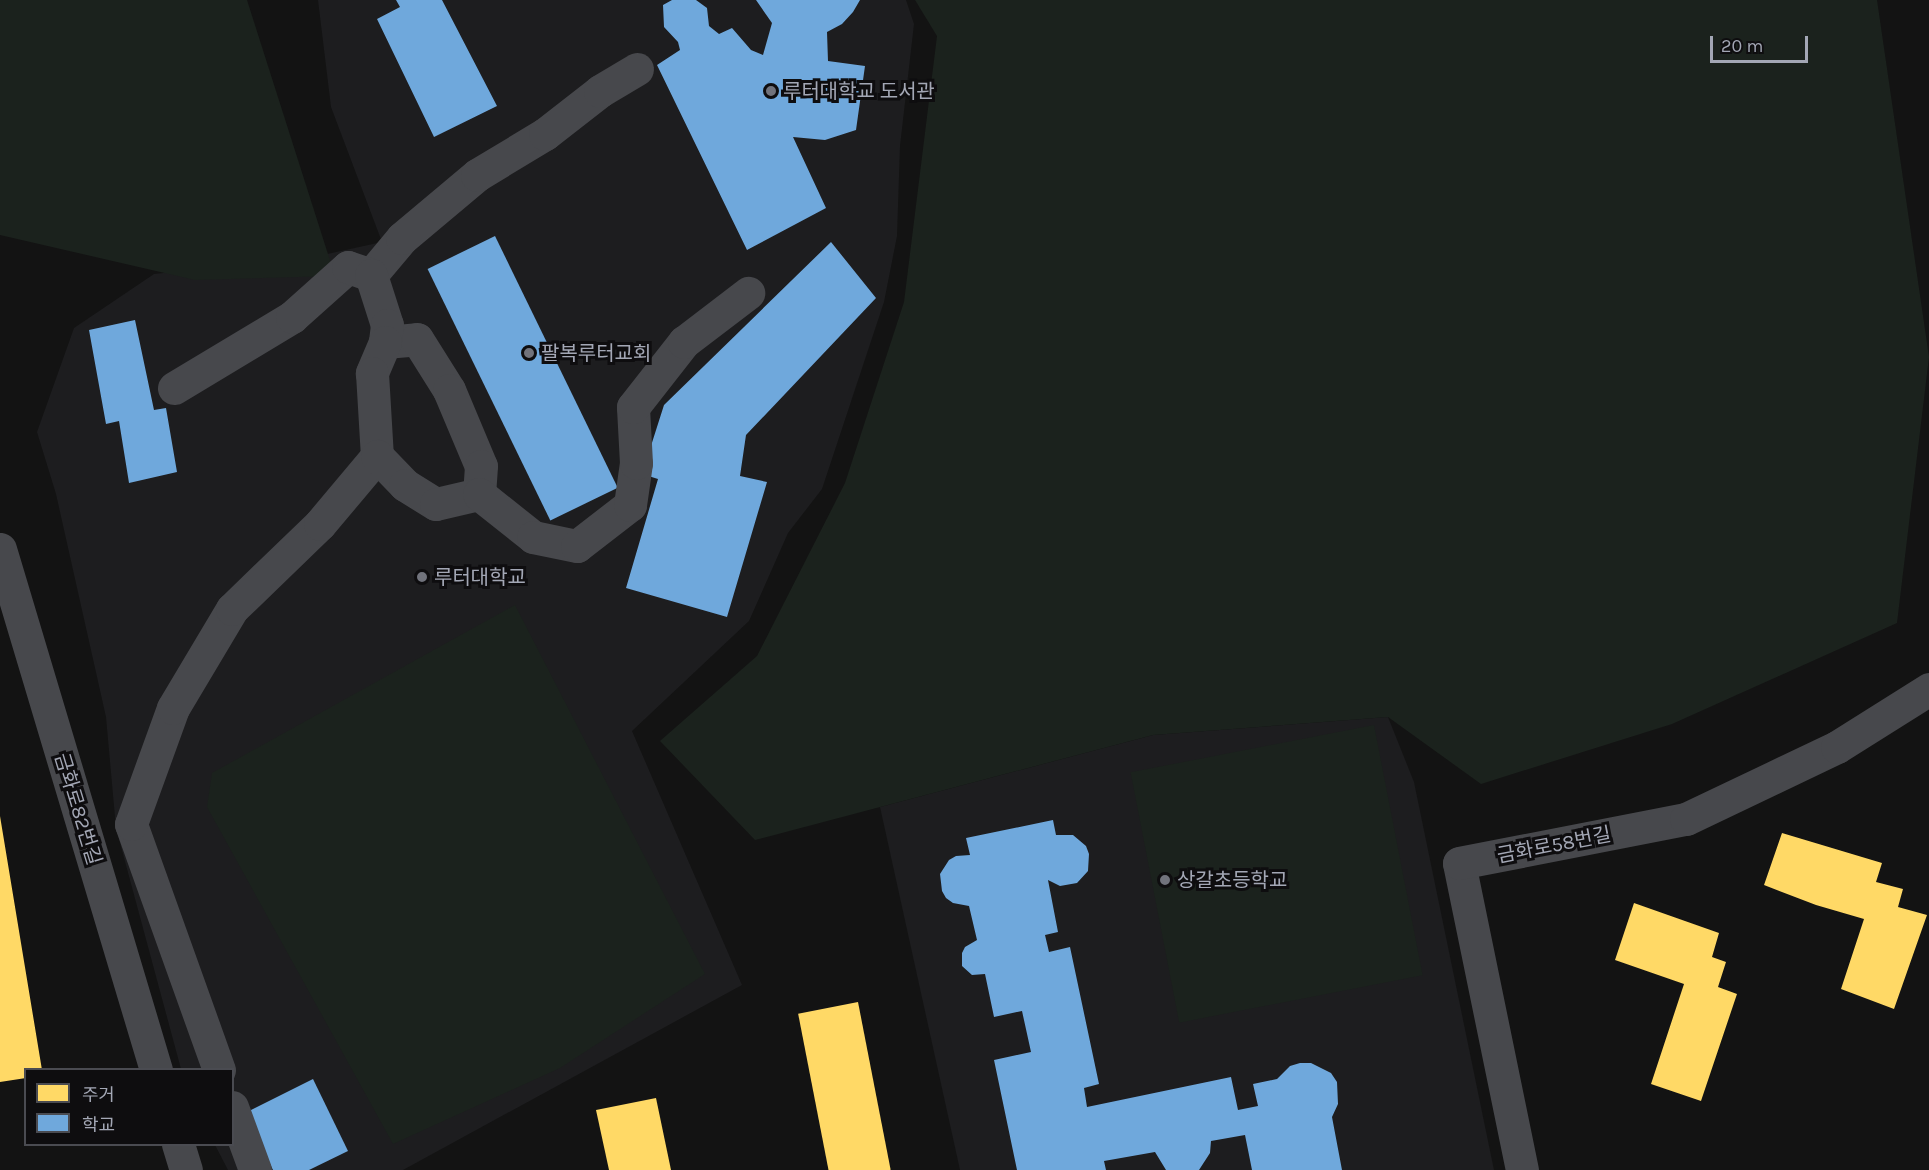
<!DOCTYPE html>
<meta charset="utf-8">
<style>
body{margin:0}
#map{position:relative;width:1929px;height:1170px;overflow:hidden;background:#131313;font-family:Karla,"Noto Sans KR",sans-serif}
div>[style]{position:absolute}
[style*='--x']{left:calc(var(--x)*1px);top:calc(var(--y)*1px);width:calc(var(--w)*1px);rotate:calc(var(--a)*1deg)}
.built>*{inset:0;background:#1d1d1f}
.green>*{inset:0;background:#1b221d;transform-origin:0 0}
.homes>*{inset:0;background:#ffd966;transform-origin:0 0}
.schools>*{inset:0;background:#6fa8dc;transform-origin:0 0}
.minor>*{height:33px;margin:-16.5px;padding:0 16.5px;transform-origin:16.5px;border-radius:16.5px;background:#47484c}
.dots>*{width:16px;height:16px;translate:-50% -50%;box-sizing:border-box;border:3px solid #0e0d0f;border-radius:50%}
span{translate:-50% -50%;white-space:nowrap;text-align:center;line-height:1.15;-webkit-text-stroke:6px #0e0d0f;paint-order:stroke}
.poi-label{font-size:20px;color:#a3a7b5}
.left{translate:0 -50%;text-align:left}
.street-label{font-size:20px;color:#a3a7b5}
.legend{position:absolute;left:24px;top:1068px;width:210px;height:78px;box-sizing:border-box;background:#0e0d0f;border:2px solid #4a4b51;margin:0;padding:8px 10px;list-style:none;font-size:18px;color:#a3a7b5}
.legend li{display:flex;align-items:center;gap:12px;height:30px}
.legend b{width:30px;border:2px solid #4a4b51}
.scale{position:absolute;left:1710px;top:36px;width:98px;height:27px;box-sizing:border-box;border:3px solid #a3a7b5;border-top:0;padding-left:8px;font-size:18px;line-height:21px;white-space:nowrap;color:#a3a7b5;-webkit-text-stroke:4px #0e0d0f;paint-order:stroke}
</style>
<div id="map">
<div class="built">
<i style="clip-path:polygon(318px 0,906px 0,914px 24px,900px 146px,897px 236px,884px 302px,822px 489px,788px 533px,749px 621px,632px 731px,742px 985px,403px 1170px,228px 1170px,215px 1145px,232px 1144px,232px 1070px,181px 1069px,116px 828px,106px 717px,56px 494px,37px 432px,74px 328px,154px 274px,309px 258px,382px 242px,331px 107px)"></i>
<i style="clip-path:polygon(1388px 717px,1414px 782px,1494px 1170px,960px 1170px,880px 807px,1153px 735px)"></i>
</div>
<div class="green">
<i style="clip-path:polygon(0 0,247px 0,335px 276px,195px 280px,0 235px)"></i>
<i style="clip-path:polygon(915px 0,1877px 0,1929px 357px,1897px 623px,1672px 724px,1481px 784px,1388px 717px,1153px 735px,755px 840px,660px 741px,757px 656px,845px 483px,904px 302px,937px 36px)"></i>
<i style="clip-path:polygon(515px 605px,705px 974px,560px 1068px,393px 1144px,207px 807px,212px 773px)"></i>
<i style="left:1374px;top:725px;width:255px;height:248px;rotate:79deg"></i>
</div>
<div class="homes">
<i style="clip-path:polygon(0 816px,42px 1070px,26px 1070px,26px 1078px,0 1082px)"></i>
<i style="clip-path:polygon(1782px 833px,1882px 863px,1876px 882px,1903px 889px,1898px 907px,1927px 915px,1894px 1009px,1841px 989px,1864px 919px,1816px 905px,1764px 885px)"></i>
<i style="clip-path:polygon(1634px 903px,1719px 933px,1712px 957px,1726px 962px,1718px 987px,1737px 994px,1701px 1101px,1651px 1084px,1684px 984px,1615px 960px)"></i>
<i style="left:858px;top:1002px;width:171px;height:61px;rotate:79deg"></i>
<i style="clip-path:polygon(656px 1098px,671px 1170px,609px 1170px,596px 1110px)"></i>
</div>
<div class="schools">
<i style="clip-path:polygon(396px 0,442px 0,497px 106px,434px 137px,377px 19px,400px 7px)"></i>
<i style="clip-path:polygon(672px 0,696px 0,707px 8px,709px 26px,719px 34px,732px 28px,751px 50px,763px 55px,772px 23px,756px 0,860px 0,853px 12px,842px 24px,827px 32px,828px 61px,865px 66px,856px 130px,825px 140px,793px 137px,826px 208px,747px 250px,657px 65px,680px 50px,678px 42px,664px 27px,663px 5px)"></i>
<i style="left:495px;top:236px;width:280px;height:75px;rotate:64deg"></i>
<i style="clip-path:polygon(831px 242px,876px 298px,746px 435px,740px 476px,767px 482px,727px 617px,626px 588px,658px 479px,642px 474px,664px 405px)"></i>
<i style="clip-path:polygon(135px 320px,154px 410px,166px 408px,177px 472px,129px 483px,119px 421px,106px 424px,89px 330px)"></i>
<i style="clip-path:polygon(1053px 820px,1056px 835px,1073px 835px,1086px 846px,1089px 854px,1088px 871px,1077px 883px,1060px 886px,1048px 880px,1058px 932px,1045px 935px,1049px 952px,1070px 947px,1099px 1084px,1084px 1088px,1087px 1107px,1231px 1077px,1238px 1110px,1258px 1106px,1253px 1084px,1277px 1079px,1290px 1066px,1300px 1063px,1311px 1063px,1331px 1073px,1337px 1082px,1338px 1104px,1332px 1117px,1342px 1170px,1252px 1170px,1245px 1135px,1211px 1141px,1210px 1153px,1199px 1170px,1166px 1170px,1155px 1152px,1104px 1161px,1106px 1170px,1017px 1170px,994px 1060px,1031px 1052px,1022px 1011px,994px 1017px,985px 974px,972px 975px,962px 966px,962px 953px,965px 947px,977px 940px,969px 906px,953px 903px,946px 898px,942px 891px,940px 874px,949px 860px,956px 856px,970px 855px,966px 838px)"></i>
<i style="clip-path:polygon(313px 1079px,348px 1151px,309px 1170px,273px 1170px,245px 1113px)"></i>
</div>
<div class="minor">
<i style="--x:371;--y:275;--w:48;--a:-50"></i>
<i style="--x:402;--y:238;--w:98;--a:-40"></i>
<i style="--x:477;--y:175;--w:79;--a:-31.1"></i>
<i style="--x:545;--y:134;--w:70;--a:-38"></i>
<i style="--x:600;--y:91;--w:43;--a:-30.7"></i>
<i style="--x:385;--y:342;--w:32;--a:-5"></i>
<i style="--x:417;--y:339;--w:60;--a:57.9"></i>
<i style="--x:449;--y:390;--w:82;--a:67.2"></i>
<i style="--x:481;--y:466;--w:28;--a:94"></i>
<i style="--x:174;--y:388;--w:138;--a:-31"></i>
<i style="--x:292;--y:317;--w:75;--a:-41.8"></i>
<i style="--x:348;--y:267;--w:24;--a:19"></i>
<i style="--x:371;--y:275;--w:52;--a:72.3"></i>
<i style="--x:387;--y:325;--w:17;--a:97"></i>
<i style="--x:385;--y:342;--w:34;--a:113"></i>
<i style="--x:372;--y:373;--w:83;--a:86.6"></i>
<i style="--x:0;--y:549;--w:544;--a:73.33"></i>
<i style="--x:219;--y:1070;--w:261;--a:-109.7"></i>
<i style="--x:131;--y:824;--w:123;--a:-70.1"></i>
<i style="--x:173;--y:708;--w:115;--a:-59.2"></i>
<i style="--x:232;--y:609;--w:122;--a:-44"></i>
<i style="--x:320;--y:524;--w:89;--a:-50"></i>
<i style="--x:377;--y:456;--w:40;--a:46"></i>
<i style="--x:405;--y:485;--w:36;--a:32"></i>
<i style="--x:436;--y:504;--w:44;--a:-13.1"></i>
<i style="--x:479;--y:494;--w:69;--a:38.5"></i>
<i style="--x:533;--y:537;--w:45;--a:11.6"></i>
<i style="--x:577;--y:546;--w:67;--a:-37.7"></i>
<i style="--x:630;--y:505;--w:42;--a:-81.9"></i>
<i style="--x:636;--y:463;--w:56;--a:-93.1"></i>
<i style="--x:633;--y:407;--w:83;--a:-51.9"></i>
<i style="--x:684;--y:342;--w:81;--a:-37.4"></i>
<i style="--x:232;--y:1107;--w:67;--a:69.9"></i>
<i style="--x:178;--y:1144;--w:27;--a:73"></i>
<i style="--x:1522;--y:1170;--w:313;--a:-101.6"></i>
<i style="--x:1459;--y:863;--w:231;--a:-11"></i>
<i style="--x:1686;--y:819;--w:167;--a:-25.5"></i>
<i style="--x:1837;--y:747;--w:109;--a:-32.2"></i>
</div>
<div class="dots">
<i style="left:771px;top:91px;background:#71737c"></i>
<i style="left:529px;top:353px;background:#71737c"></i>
<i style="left:422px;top:577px;background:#71737c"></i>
<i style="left:1165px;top:880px;background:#71737c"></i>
</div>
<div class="poi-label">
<span class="left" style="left:783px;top:91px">루터대학교 도서관</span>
<span class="left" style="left:541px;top:353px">팔복루터교회</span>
<span class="left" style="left:434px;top:577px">루터대학교</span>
<span class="left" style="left:1177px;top:880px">상갈초등학교</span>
</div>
<div class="street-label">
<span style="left:78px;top:809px;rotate:73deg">금화로82번길</span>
<span style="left:1554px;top:845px;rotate:-11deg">금화로58번길</span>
</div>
<ul class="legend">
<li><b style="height:16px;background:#ffd966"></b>주거</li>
<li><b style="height:16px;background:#6fa8dc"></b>학교</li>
</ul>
<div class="scale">20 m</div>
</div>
